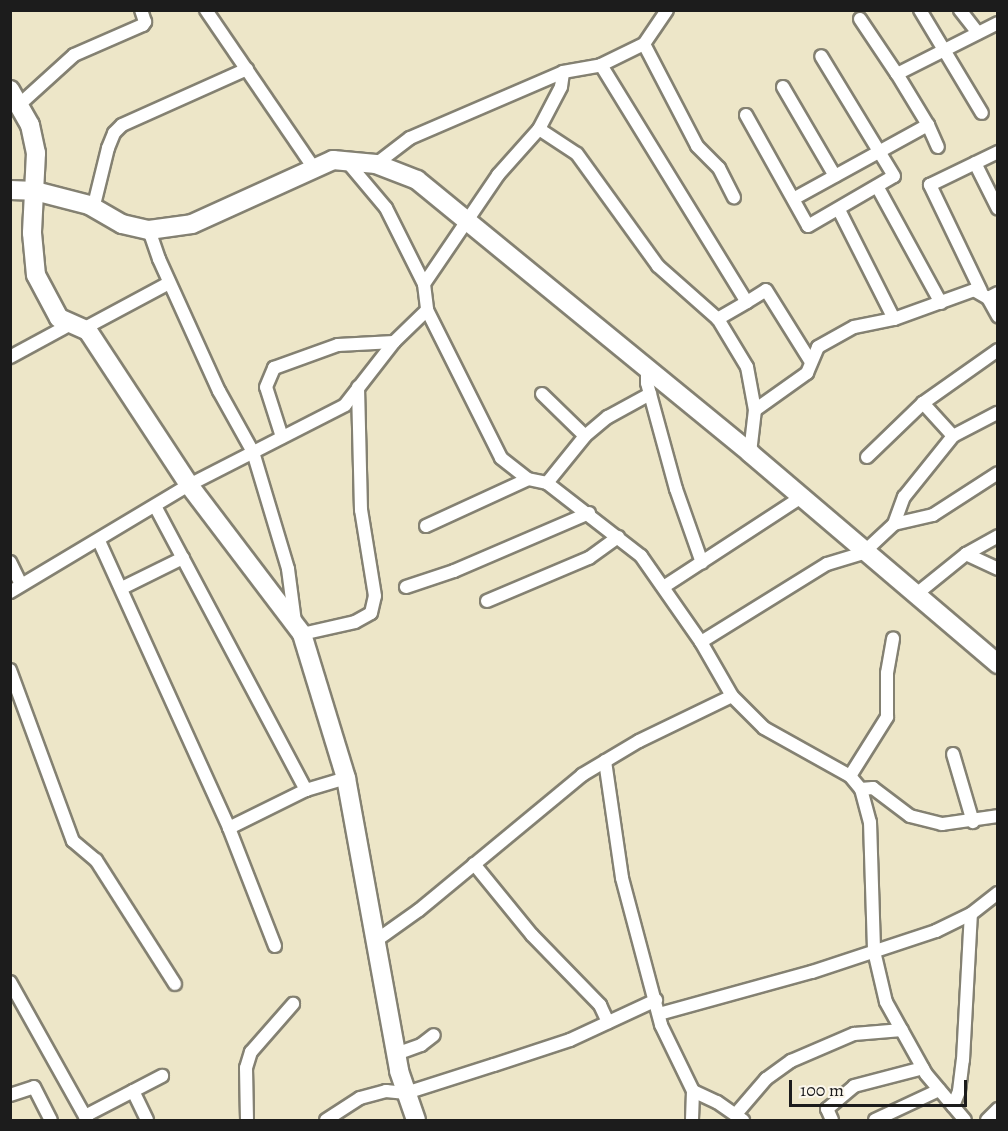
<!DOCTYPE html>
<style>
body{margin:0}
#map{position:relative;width:1008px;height:1131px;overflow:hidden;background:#ede6c8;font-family:Alegreya,serif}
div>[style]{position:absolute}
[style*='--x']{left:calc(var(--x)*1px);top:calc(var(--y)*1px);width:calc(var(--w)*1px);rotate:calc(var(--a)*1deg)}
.roads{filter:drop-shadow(2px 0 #848172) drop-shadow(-2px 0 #848172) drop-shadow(0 2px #848172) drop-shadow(0 -2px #848172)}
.minor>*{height:12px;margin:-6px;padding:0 6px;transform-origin:6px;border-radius:6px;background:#fff}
.secondary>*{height:18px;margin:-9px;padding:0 9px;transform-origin:9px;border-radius:9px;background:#fff}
span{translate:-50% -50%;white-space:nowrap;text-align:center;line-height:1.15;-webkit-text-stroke:4.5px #fbf7ec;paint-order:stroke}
.frame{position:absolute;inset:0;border:12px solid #1c1c1c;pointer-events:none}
.scale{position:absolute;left:789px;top:1080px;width:178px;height:27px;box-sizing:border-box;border:3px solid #1c1c1c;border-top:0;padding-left:8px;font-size:18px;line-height:21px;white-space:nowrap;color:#1c1c1c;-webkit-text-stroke:4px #fbf7ec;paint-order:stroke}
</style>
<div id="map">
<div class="roads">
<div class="minor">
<i style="--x:206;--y:10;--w:190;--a:55.7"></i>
<i style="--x:920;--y:10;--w:120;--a:59"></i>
<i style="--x:960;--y:10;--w:29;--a:52"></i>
<i style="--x:860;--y:19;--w:66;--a:56.1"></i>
<i style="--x:644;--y:44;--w:115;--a:62.5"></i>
<i style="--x:697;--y:146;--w:31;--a:45"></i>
<i style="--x:719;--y:168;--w:33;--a:63"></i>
<i style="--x:601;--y:65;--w:278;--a:58.4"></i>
<i style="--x:747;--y:302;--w:34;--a:150"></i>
<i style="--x:783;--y:87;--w:103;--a:59.7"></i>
<i style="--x:20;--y:104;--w:73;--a:-42.2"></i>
<i style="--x:74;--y:55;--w:75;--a:-23.5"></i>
<i style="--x:143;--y:25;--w:4;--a:-56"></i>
<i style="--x:145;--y:22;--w:13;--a:-108"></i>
<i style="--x:746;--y:115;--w:127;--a:60.8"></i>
<i style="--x:808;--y:226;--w:99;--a:-30.2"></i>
<i style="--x:894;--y:176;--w:140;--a:-121.3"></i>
<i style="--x:928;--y:125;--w:24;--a:66"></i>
<i style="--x:539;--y:129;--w:47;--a:-62.4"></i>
<i style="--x:561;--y:87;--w:15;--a:-82"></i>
<i style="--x:975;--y:163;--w:51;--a:63.4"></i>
<i style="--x:349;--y:164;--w:57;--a:49.9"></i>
<i style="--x:386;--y:208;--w:85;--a:63.4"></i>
<i style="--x:424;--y:284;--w:26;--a:83"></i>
<i style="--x:427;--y:310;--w:165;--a:63.4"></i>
<i style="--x:501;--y:458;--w:34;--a:38"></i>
<i style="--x:528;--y:479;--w:19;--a:12"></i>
<i style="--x:547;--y:483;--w:119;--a:37.8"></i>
<i style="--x:641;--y:556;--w:105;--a:55.1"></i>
<i style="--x:701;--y:642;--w:62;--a:60.1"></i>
<i style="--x:732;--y:696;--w:45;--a:45"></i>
<i style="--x:764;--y:728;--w:98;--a:29.2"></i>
<i style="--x:850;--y:776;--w:17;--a:50"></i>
<i style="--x:861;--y:789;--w:34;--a:75"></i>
<i style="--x:870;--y:822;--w:129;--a:88.2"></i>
<i style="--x:874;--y:951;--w:52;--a:76.8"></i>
<i style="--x:886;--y:1002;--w:82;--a:60.9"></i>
<i style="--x:926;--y:1074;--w:60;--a:49.7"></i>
<i style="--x:376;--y:164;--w:43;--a:-37.4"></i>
<i style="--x:410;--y:138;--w:167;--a:-23.3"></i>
<i style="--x:563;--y:72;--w:39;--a:-10"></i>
<i style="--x:601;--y:65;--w:48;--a:-26"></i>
<i style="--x:644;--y:44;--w:41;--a:-55.9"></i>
<i style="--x:878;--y:188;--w:131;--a:61.3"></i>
<i style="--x:795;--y:198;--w:152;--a:-28.8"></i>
<i style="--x:928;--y:125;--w:60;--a:-121.3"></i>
<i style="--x:897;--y:74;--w:113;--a:-26.8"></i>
<i style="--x:93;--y:209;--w:63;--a:-76.2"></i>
<i style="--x:108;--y:148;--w:16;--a:-68"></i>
<i style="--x:114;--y:133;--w:11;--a:-45"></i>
<i style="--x:122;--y:125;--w:137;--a:-24.1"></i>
<i style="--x:839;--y:210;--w:122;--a:63.2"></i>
<i style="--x:149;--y:230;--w:31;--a:71"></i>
<i style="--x:159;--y:259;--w:145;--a:65.6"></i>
<i style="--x:219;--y:391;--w:70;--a:60.9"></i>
<i style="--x:253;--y:452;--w:122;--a:73.3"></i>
<i style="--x:288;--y:569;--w:53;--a:82.5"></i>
<i style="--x:424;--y:284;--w:132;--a:-55.8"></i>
<i style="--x:498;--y:175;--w:62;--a:-48.3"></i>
<i style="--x:539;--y:129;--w:45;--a:33.3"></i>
<i style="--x:577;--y:154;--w:138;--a:54.1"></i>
<i style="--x:658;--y:266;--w:80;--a:41.5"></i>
<i style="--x:718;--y:319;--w:56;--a:58.9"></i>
<i style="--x:747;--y:367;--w:44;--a:79.5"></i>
<i style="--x:981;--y:291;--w:118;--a:-115.7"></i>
<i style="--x:930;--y:185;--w:76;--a:-25.9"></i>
<i style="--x:988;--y:298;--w:21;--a:61"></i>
<i style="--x:747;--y:302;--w:22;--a:-32"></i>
<i style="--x:766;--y:290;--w:85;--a:58"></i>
<i style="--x:85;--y:328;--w:95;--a:-28.2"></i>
<i style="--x:10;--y:357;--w:67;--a:-28.5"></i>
<i style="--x:647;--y:370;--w:13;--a:90"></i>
<i style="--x:647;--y:383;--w:110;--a:74.7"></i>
<i style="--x:676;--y:489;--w:78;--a:70.6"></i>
<i style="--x:542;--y:394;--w:60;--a:44.3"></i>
<i style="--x:953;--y:436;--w:50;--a:-27.6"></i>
<i style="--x:282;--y:437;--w:52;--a:-107.7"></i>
<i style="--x:266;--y:387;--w:21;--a:-67"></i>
<i style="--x:274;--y:368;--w:68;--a:-19.8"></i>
<i style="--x:338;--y:345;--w:56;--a:-3.1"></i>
<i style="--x:750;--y:453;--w:43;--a:-83.4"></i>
<i style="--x:755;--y:410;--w:64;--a:-35.4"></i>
<i style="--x:807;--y:373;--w:28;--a:-67"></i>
<i style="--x:818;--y:347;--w:41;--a:-29.1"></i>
<i style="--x:854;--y:327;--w:41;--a:-11.3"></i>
<i style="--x:894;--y:319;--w:85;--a:-19.9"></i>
<i style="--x:974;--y:290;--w:16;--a:30"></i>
<i style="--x:988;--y:298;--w:11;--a:-27"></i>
<i style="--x:867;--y:457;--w:78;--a:-44"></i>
<i style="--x:547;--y:483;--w:60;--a:-51"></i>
<i style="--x:585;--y:436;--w:30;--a:-40"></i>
<i style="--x:608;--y:417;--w:48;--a:-28.7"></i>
<i style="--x:155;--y:506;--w:322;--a:62"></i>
<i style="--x:894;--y:524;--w:40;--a:-13"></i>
<i style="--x:933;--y:515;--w:77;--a:-32.9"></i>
<i style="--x:426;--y:526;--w:112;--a:-24.7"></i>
<i style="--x:99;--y:541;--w:315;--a:65.6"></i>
<i style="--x:966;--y:554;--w:35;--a:25"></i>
<i style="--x:10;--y:562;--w:25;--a:64"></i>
<i style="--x:665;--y:586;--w:161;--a:-33.1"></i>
<i style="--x:406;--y:587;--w:51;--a:-18.4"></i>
<i style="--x:454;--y:571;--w:147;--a:-23.2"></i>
<i style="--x:122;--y:588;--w:68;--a:-26.2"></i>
<i style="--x:10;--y:592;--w:209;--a:-30.9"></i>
<i style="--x:189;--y:485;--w:175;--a:-27.1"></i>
<i style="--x:345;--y:405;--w:80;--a:-52.1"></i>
<i style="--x:394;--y:342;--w:46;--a:-44.1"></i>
<i style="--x:914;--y:596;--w:67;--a:-38.9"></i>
<i style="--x:966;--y:554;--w:37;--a:-29"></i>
<i style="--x:487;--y:601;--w:111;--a:-22.9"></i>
<i style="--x:589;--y:558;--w:36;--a:-36"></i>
<i style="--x:302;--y:634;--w:54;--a:-12.8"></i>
<i style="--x:355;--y:622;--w:18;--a:-29"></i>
<i style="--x:371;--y:613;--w:17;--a:-77"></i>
<i style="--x:375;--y:596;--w:87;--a:-99.2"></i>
<i style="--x:361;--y:510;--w:123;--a:-91.4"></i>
<i style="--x:701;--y:642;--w:148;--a:-31.8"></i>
<i style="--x:827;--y:564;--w:38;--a:-17"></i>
<i style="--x:863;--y:553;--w:42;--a:-43.1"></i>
<i style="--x:894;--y:524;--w:29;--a:-70"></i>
<i style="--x:904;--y:497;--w:78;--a:-51.2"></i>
<i style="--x:953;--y:436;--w:45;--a:-132.3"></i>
<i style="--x:923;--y:403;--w:92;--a:-35.2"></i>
<i style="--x:10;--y:670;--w:182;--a:69.8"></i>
<i style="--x:73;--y:841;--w:30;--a:40"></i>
<i style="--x:96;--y:860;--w:147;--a:57.5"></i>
<i style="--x:953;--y:754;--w:71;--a:73.6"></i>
<i style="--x:605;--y:761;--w:118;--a:81.7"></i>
<i style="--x:622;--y:878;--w:152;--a:75.1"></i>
<i style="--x:661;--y:1025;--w:73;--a:64.1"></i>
<i style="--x:693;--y:1091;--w:29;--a:92"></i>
<i style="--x:850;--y:776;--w:70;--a:-57.9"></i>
<i style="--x:887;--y:717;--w:44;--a:-90"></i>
<i style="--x:887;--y:673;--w:35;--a:-80"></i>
<i style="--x:861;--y:789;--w:12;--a:-5"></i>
<i style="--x:873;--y:788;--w:46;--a:37.1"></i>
<i style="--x:910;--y:816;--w:33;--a:14"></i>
<i style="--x:942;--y:824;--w:57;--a:-8.1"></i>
<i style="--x:474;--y:864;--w:92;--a:50.8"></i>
<i style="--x:532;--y:935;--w:98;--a:45.8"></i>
<i style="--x:600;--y:1005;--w:19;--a:65"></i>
<i style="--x:374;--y:942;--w:55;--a:-35.4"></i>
<i style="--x:419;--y:910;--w:212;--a:-39.6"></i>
<i style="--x:582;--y:775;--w:66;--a:-30.8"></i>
<i style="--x:639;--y:741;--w:103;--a:-25.8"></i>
<i style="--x:275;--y:946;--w:127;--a:-111.3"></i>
<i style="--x:229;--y:828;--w:86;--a:-26.3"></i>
<i style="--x:306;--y:790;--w:42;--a:-16.7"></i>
<i style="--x:10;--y:982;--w:158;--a:60.8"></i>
<i style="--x:659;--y:1014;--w:159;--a:-15.4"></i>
<i style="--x:812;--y:972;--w:131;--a:-18.3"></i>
<i style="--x:936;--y:931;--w:39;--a:-26"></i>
<i style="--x:971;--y:914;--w:34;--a:-38"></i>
<i style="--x:396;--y:1054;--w:27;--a:-20"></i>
<i style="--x:421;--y:1045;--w:16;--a:-38"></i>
<i style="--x:133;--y:1091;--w:32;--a:64"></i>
<i style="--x:693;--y:1091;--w:26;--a:25"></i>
<i style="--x:717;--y:1102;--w:32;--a:35"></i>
<i style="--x:10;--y:1095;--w:25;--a:-18"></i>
<i style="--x:34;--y:1087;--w:37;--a:63"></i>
<i style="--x:953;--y:1106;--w:16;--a:-68"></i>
<i style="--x:959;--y:1091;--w:31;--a:-83"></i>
<i style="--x:963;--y:1060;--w:146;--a:-86.9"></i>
<i style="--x:736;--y:1114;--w:46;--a:-49.4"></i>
<i style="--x:766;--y:1079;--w:31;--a:-36"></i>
<i style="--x:791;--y:1061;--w:69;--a:-23.2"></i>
<i style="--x:854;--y:1034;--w:48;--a:-4.8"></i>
<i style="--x:85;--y:1116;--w:87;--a:-27.5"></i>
<i style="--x:247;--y:1120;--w:52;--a:-91.1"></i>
<i style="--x:246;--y:1068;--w:17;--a:-73"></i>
<i style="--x:251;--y:1052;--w:64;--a:-48.8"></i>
<i style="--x:326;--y:1120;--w:40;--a:-32.9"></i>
<i style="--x:360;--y:1098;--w:27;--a:-15"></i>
<i style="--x:386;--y:1091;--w:20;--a:6"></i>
<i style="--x:406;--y:1093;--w:92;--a:-17.7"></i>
<i style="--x:494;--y:1065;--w:80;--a:-18.2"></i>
<i style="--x:570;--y:1040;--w:95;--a:-24.9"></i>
<i style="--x:832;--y:1120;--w:12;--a:-114"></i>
<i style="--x:827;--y:1109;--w:35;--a:-40"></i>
<i style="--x:854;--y:1086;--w:71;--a:-14.6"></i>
<i style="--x:875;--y:1120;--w:71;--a:-25.1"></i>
<i style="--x:987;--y:1120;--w:16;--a:-45"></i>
</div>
<div class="secondary">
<i style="--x:10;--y:90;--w:40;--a:60.3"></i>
<i style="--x:30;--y:125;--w:29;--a:78"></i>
<i style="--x:36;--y:153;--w:80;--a:92.9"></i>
<i style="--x:32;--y:233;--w:42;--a:84.6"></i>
<i style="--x:36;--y:275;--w:49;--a:61.9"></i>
<i style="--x:59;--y:318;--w:32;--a:24"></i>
<i style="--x:88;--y:331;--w:184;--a:56.7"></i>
<i style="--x:189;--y:485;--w:187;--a:52.8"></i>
<i style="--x:302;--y:634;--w:151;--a:73"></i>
<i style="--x:346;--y:778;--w:298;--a:79.7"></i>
<i style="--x:399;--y:1071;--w:52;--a:70.9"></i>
<i style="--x:10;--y:190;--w:25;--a:2"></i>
<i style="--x:35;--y:191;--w:56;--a:14.5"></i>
<i style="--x:89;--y:205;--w:38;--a:30"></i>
<i style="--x:122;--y:224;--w:28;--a:13"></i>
<i style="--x:149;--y:230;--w:43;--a:-7.9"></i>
<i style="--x:192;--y:224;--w:155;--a:-24.4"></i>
<i style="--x:333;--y:160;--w:43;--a:5.3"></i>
<i style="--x:376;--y:164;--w:44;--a:21.3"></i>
<i style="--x:417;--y:180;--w:431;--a:39.3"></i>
<i style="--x:750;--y:453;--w:326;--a:40.4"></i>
</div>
</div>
<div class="frame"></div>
<div class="scale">100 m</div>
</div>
